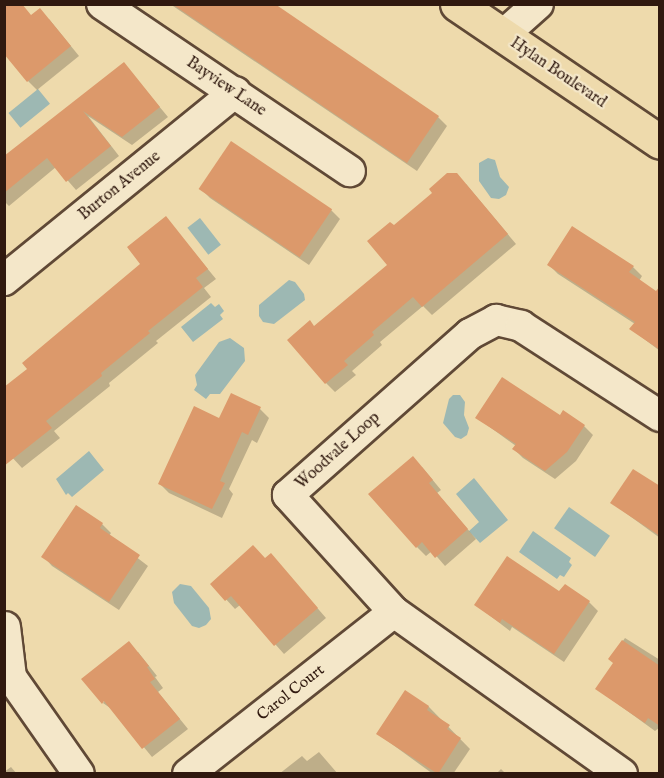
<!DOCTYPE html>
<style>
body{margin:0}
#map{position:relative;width:664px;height:778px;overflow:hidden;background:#eedaac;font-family:"IM FELL English",serif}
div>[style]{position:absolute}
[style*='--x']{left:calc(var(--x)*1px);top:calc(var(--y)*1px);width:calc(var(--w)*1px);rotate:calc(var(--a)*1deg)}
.water>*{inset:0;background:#9db8b3;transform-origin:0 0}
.shadow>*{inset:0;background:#0003}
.building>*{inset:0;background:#dc996b;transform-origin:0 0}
.roads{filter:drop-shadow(2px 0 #604936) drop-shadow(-2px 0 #604936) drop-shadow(0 2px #604936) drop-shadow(0 -2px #604936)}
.minor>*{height:30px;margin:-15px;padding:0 15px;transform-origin:15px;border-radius:15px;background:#f4e7c9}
.major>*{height:33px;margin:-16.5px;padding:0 16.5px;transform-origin:16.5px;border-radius:16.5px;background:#eedaac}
span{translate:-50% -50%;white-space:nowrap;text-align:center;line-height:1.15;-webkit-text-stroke:4.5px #f4e7c9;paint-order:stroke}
.street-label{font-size:16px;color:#30190f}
.frame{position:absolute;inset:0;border:6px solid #30190f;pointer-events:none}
</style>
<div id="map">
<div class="water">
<i style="left:38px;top:89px;width:19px;height:38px;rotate:51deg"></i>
<i style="clip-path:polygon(488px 158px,495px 160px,500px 177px,509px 187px,506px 195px,499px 199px,491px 198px,479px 181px,479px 163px)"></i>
<i style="left:200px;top:218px;width:34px;height:16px;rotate:52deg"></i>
<i style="clip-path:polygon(289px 280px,295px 282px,304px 294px,305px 300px,274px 324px,263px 322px,259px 316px,259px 305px)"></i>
<i style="clip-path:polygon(211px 303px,215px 307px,219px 304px,224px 311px,220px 315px,223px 319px,193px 342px,181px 327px)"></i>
<i style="clip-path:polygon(230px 338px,244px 348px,245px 361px,220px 394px,210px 394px,206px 399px,194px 390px,197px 385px,195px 375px,219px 342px)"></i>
<i style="clip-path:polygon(453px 395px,460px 395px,465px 402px,464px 415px,469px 428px,467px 435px,461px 439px,455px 437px,443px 423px,449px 399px)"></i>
<i style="clip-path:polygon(89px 451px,104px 470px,72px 497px,68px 493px,66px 495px,56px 479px)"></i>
<i style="clip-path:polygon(474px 478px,508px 520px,480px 543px,469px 531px,479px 522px,456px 494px)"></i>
<i style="left:569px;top:507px;width:50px;height:26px;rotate:35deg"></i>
<i style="clip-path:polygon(533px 531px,571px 558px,569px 562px,572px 565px,564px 577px,560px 575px,557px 579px,519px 552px)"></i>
<i style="clip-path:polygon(180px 584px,191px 586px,209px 608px,211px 619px,206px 625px,199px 628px,192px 626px,174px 603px,172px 592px)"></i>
</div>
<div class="shadow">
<i style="clip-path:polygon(170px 4px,272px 4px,438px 117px,447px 126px,417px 171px)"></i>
<i style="clip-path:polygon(32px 17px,49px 19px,79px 56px,37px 90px,28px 81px)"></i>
<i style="clip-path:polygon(124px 64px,168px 117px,132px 145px,88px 116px,119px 156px,76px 190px,56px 167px,9px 206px,4px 201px,4px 158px)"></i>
<i style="clip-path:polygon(466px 184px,516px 244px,432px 315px,423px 306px,380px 342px,382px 345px,352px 371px,356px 375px,335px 392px,326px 383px,315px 327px,389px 265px,394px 227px)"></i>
<i style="clip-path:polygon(201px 189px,331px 210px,340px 219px,309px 265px,210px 198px)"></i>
<i style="clip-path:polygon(166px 218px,216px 279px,204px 288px,211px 297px,156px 341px,158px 343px,109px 383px,110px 386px,54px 431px,60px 438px,22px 468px,9px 454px,29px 369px,142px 264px)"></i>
<i style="clip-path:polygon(549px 265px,633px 267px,642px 276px,639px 281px,660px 295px,660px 351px,631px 329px,635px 324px,558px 274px)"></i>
<i style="clip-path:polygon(260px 409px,269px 418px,257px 443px,252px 440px,229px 489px,233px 494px,222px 518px,169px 493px,160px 484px,220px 420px)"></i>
<i style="clip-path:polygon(476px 417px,560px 417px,584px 426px,593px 435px,576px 461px,555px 479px,523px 458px,514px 449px,516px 446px)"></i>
<i style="clip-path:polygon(422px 467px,441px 490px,437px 493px,476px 539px,445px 566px,432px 551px,426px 556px,417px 547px)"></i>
<i style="clip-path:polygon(660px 486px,660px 538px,612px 503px)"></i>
<i style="clip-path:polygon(102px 524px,111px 533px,109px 536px,148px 566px,119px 610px,52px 566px,43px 556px)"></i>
<i style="clip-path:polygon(266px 560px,280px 565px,326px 618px,284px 654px,240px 605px,235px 609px,212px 584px)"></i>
<i style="clip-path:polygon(560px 593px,589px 602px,598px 611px,564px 662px,512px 627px,510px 631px,476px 605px)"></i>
<i style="clip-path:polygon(625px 638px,660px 660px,660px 727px,655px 731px,597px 689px,614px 663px,610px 659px)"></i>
<i style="clip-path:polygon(138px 652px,157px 676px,155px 677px,163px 688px,158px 692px,188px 729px,152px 757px,113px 710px,103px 703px)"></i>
<i style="clip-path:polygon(405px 692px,429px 707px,470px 749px,453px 774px,433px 774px,378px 734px)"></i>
<i style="clip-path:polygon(319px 752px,338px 774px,279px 774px,302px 756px,307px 761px)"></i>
<i style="clip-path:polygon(11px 767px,17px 774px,4px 774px,4px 772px)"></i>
<i style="clip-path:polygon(501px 769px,506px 774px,496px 774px)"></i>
</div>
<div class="building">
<i style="clip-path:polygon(4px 4px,22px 4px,31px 15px,40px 8px,71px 46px,27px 82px,4px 54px)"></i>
<i style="clip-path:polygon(172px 4px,275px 4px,439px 116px,407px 163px)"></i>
<i style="clip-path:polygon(124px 62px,160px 107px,122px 137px,83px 111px,111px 146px,66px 182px,47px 158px,4px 193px,4px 156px)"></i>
<i style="left:231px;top:141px;width:122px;height:58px;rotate:34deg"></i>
<i style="clip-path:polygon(447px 173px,457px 173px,508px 234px,422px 307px,413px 297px,372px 332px,374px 335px,344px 361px,348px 365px,325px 384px,287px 340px,310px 320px,314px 326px,387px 265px,367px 241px,390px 222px,394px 225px,432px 193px,429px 189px)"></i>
<i style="clip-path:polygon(166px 216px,208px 269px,196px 278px,203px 287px,148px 331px,150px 333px,101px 373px,102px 376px,46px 421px,52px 428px,4px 466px,4px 387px,27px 369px,22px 363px,140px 264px,127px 247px)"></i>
<i style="clip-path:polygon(572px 226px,634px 266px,629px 272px,656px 291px,660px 286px,660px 350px,629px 329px,635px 322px,547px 265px)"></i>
<i style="clip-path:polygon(502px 377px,560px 415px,563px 410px,585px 425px,567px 452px,545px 471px,512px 449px,516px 444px,475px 418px)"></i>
<i style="clip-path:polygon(231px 393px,261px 407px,248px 435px,242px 432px,220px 481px,225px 483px,212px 509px,158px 484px,194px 406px,219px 418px)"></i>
<i style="clip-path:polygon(413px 456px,433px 480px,429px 483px,468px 529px,435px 558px,422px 542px,416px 548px,368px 494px)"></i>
<i style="clip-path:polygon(633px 469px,660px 486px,660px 536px,610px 503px)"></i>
<i style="clip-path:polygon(76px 505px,103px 523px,100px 528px,140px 555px,109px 602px,41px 557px)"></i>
<i style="clip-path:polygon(253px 545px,265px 558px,271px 553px,318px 608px,274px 646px,231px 596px,225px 601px,210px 584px)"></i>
<i style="clip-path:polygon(507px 556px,559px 591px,565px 584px,590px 601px,554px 654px,502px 619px,500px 623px,474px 605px)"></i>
<i style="clip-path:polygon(622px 640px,660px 666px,660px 726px,648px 718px,645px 723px,595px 689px,613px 663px,608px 659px)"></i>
<i style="clip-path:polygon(129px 641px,149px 666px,147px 667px,155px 679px,150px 682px,180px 719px,142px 749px,104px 701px,102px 704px,81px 679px)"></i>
<i style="clip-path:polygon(405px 690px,429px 706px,427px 710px,450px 725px,447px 729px,461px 738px,438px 774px,376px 734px)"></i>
</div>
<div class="roads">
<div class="minor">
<i style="--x:102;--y:4;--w:299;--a:34"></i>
<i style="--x:502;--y:36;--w:48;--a:-41.6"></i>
<i style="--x:4;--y:280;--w:298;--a:-39.1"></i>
<i style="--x:5;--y:627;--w:50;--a:83.2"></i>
<i style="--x:11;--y:677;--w:118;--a:55"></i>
<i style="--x:188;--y:774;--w:262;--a:-38.2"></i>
<i style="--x:622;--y:774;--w:280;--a:-144.6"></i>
<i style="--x:394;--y:612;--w:158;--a:-132.2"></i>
<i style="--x:288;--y:495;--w:243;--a:-41.5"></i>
<i style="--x:470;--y:334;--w:30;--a:-28"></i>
<i style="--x:496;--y:320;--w:26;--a:13"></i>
<i style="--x:521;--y:326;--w:166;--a:32.9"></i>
</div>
<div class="major">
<i style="--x:457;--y:4;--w:245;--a:34.2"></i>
</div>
</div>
<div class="street-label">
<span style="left:558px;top:73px;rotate:34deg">Hylan Boulevard</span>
<span style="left:226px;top:87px;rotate:34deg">Bayview Lane</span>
<span style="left:120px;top:186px;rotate:-39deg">Burton Avenue</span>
<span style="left:338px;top:451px;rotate:-42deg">Woodvale Loop</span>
<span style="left:291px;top:693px;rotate:-38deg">Carol Court</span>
</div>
<div class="frame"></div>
</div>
